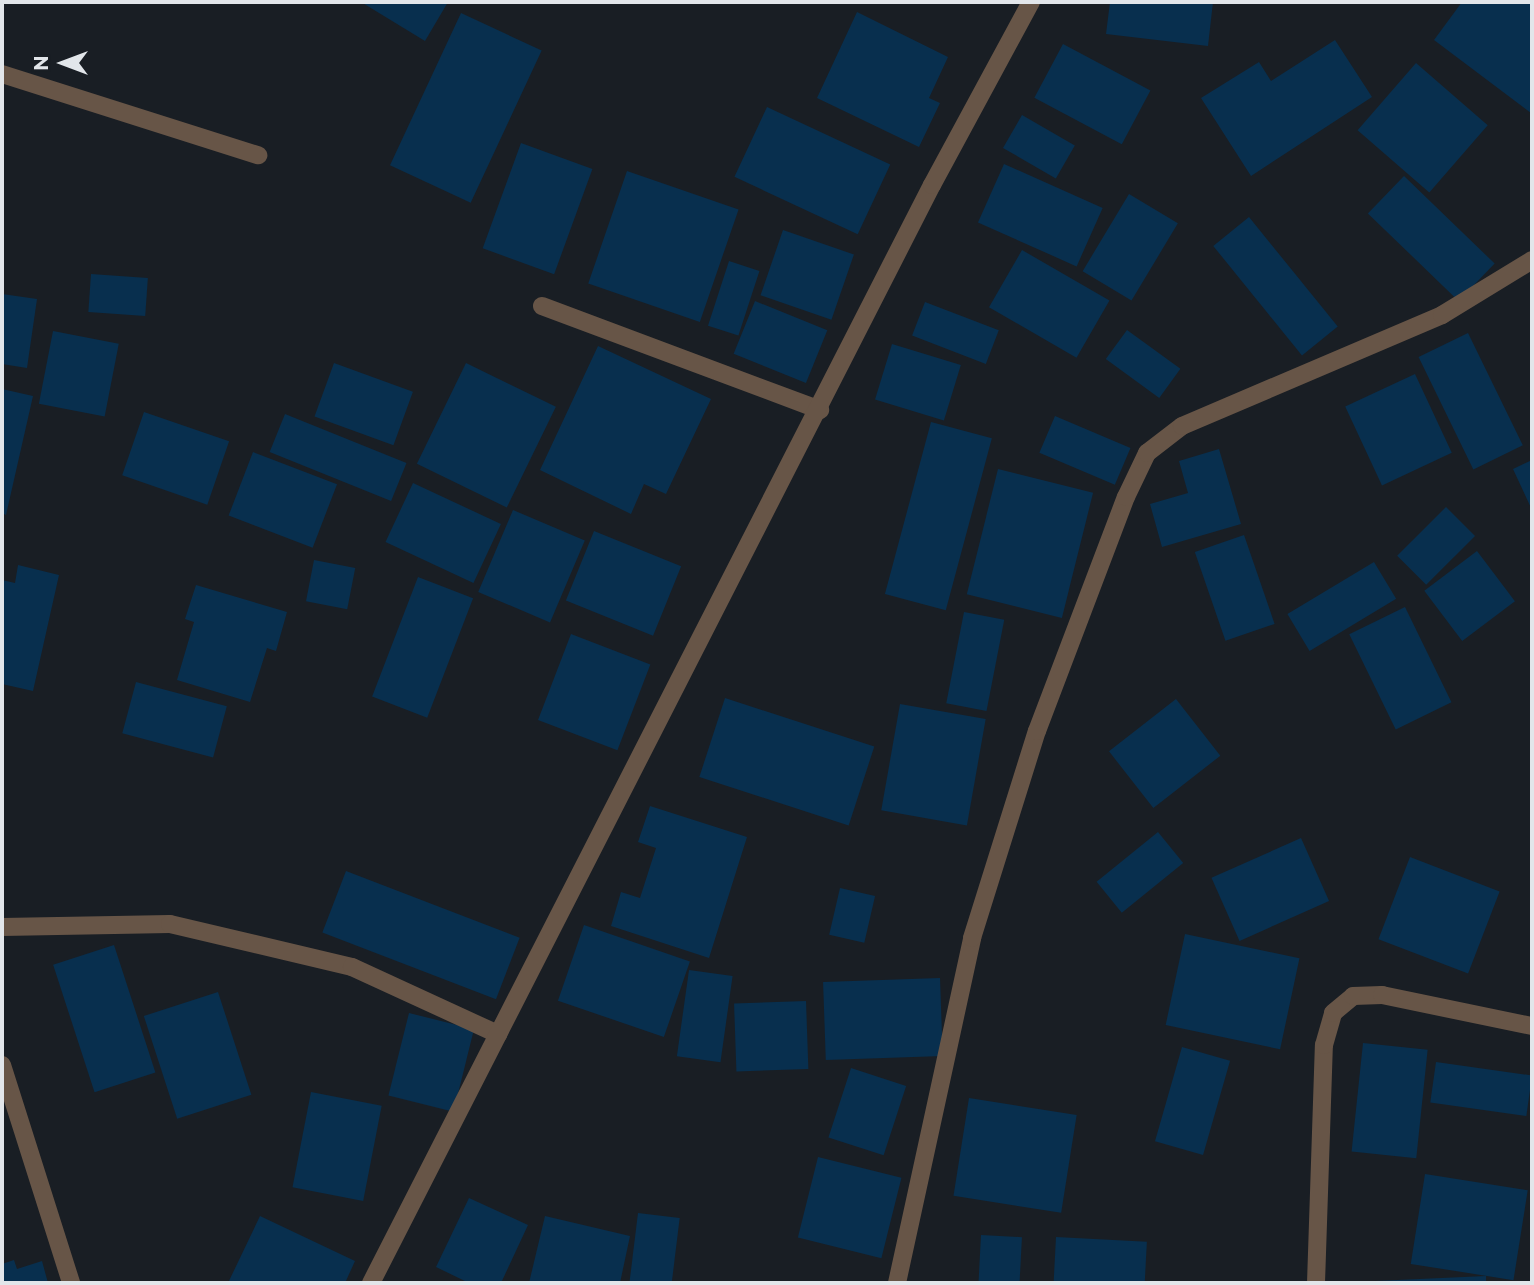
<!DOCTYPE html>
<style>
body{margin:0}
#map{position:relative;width:1534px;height:1285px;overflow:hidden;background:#191e24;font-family:Montserrat,sans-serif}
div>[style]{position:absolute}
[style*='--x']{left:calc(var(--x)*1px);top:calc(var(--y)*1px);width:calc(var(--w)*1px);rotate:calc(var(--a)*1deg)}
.building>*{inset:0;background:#082f4e;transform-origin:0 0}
.street>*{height:18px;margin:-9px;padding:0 9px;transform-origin:9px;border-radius:9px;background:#675547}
span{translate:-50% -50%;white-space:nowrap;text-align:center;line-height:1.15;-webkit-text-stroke:5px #191e24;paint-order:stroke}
.frame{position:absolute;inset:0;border:4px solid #e2e6ea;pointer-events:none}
.north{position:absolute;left:28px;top:28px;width:70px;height:70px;-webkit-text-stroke:5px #191e24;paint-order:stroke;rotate:270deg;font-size:19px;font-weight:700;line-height:28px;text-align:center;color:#e2e6ea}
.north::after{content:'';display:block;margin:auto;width:24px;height:32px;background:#e2e6ea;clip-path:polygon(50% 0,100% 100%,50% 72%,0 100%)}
</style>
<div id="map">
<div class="building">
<i style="clip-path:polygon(361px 2px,448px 2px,425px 41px)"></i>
<i style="clip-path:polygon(1110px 2px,1213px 2px,1208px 46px,1106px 34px)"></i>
<i style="clip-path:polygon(1462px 2px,1532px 3px,1531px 113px,1434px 40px)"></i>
<i style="clip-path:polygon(857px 12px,948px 57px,929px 98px,940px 103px,919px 147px,817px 98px)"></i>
<i style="left:461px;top:13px;width:89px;height:168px;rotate:25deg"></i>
<i style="clip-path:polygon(1335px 40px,1372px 97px,1251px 176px,1201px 98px,1259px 62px,1271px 81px)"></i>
<i style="left:1063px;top:44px;width:99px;height:61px;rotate:28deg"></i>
<i style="left:1416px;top:63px;width:95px;height:89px;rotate:41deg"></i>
<i style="left:767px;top:107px;width:136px;height:77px;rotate:25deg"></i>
<i style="left:1022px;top:115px;width:61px;height:38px;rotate:30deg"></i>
<i style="left:521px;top:143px;width:76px;height:112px;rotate:20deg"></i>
<i style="left:1004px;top:164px;width:108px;height:64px;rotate:24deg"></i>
<i style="left:627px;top:171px;width:118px;height:119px;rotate:19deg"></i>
<i style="left:1404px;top:176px;width:126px;height:52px;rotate:44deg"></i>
<i style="left:1129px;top:194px;width:57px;height:90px;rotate:31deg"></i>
<i style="left:1249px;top:217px;width:141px;height:46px;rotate:51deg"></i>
<i style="left:783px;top:230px;width:75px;height:69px;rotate:19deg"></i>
<i style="left:1022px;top:250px;width:101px;height:66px;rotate:30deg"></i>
<i style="left:729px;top:261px;width:32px;height:68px;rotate:18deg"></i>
<i style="left:91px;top:274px;width:57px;height:38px;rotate:4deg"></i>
<i style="clip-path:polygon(2px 294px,37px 299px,27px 368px,2px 364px)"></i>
<i style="left:755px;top:301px;width:78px;height:57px;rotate:22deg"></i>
<i style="left:925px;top:302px;width:79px;height:36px;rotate:21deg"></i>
<i style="left:1127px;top:330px;width:66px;height:36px;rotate:36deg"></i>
<i style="left:53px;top:331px;width:67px;height:74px;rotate:11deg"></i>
<i style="left:1468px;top:333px;width:125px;height:55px;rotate:64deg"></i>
<i style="left:892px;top:344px;width:72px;height:58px;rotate:17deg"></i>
<i style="clip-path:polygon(598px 346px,711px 399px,666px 494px,644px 484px,631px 514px,540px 470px)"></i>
<i style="left:334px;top:363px;width:84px;height:57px;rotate:20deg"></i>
<i style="left:466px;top:363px;width:100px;height:112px;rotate:26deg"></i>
<i style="left:1415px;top:374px;width:87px;height:77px;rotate:65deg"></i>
<i style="clip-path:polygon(2px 389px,33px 396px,6px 515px,2px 513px)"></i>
<i style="left:144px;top:412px;width:90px;height:67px;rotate:19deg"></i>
<i style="left:285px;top:414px;width:131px;height:41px;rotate:22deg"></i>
<i style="left:1055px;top:416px;width:82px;height:40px;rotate:23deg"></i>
<i style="left:931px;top:422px;width:63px;height:178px;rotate:15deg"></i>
<i style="clip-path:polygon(1219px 449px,1241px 524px,1162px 547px,1150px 504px,1188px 493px,1179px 461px)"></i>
<i style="left:253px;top:452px;width:90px;height:68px;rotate:21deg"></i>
<i style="clip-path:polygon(1532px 460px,1532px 510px,1513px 469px)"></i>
<i style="left:998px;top:469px;width:98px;height:129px;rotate:14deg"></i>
<i style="left:413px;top:483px;width:97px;height:65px;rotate:25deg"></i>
<i style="left:1446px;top:507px;width:41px;height:69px;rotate:45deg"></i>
<i style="left:513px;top:510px;width:78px;height:89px;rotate:23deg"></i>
<i style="left:594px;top:531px;width:94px;height:75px;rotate:22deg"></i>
<i style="left:1244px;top:535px;width:94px;height:52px;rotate:71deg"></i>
<i style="left:1477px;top:551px;width:63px;height:66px;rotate:53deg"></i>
<i style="left:314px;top:560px;width:42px;height:42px;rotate:11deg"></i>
<i style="left:1374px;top:562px;width:43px;height:101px;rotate:59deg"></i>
<i style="clip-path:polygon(18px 565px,59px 575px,33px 691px,2px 684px,2px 580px,15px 583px)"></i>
<i style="left:418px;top:577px;width:59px;height:128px;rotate:21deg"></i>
<i style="clip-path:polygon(196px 585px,287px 612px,276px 651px,267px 648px,250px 702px,177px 680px,194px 622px,185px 619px)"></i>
<i style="left:1405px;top:607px;width:106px;height:62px;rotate:64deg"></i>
<i style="left:964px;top:612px;width:41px;height:93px;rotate:11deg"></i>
<i style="left:571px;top:634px;width:85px;height:92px;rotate:21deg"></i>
<i style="left:136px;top:682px;width:94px;height:53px;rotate:15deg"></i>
<i style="left:725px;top:698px;width:157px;height:83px;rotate:18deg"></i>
<i style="left:1176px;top:699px;width:72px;height:85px;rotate:52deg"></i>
<i style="left:900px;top:704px;width:87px;height:108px;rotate:10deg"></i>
<i style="clip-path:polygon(650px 806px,747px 837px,709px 958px,611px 926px,621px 892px,640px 898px,656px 848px,638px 842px)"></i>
<i style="left:1158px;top:832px;width:40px;height:79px;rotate:51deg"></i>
<i style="left:1301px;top:838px;width:69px;height:98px;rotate:66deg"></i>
<i style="left:1410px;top:857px;width:96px;height:88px;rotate:21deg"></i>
<i style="left:346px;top:871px;width:186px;height:66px;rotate:21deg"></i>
<i style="left:840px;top:888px;width:36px;height:48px;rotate:13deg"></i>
<i style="left:584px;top:925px;width:112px;height:80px;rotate:19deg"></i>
<i style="left:1185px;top:934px;width:117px;height:93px;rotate:12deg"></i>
<i style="left:114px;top:945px;width:134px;height:64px;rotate:72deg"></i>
<i style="left:689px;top:970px;width:44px;height:87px;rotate:8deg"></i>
<i style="left:940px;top:978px;width:78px;height:117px;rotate:88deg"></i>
<i style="left:218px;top:992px;width:108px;height:78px;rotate:72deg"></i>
<i style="left:806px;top:1001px;width:68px;height:72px;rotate:88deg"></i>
<i style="left:409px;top:1013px;width:67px;height:85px;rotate:14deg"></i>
<i style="left:1363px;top:1043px;width:65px;height:109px;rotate:6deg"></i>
<i style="left:1182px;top:1047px;width:50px;height:98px;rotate:16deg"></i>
<i style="left:1436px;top:1062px;width:97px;height:41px;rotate:8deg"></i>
<i style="left:851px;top:1068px;width:58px;height:73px;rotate:18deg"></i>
<i style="left:311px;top:1092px;width:72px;height:97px;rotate:11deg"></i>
<i style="left:969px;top:1098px;width:109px;height:99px;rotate:9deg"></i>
<i style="left:818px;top:1157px;width:86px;height:83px;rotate:14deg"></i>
<i style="left:1425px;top:1174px;width:104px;height:91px;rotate:9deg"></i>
<i style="clip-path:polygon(469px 1198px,528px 1225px,501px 1283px,469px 1283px,436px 1267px)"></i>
<i style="left:638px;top:1213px;width:42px;height:70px;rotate:7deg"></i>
<i style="clip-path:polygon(260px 1216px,355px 1261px,345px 1283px,228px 1283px)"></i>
<i style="clip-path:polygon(545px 1216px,630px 1236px,620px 1283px,529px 1283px)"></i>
<i style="left:981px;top:1235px;width:41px;height:48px;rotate:3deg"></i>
<i style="left:1056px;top:1237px;width:91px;height:46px;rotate:3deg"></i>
<i style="clip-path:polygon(14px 1260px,17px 1269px,42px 1261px,48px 1283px,2px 1283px,2px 1264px)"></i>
<i style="clip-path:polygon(1486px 1276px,1486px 1283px,1375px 1283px,1375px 1281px)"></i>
</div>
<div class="street">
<i style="--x:2;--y:74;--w:269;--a:17.6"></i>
<i style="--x:542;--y:306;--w:297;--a:20.5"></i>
<i style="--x:2;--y:927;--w:168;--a:-1"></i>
<i style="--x:170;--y:924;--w:187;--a:13.3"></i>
<i style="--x:352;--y:967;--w:161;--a:24.7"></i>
<i style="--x:2;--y:1065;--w:229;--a:72.4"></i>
<i style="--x:371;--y:1283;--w:1233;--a:-62.94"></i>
<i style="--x:932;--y:185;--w:208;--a:-61.6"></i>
<i style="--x:897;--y:1283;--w:353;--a:-77.7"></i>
<i style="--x:972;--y:938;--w:217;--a:-72.6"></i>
<i style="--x:1037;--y:731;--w:250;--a:-69.2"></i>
<i style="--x:1126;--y:497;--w:49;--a:-64.5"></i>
<i style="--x:1147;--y:453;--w:44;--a:-37.6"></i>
<i style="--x:1182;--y:426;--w:283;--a:-23.1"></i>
<i style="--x:1442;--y:315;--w:105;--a:-31.4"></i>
<i style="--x:1316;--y:1283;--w:238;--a:-88.1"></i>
<i style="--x:1324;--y:1045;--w:33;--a:-74"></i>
<i style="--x:1333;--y:1013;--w:26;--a:-40"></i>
<i style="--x:1353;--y:996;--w:29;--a:-2"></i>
<i style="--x:1382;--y:995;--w:153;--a:11.7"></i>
</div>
<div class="frame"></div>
<div class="north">N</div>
</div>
